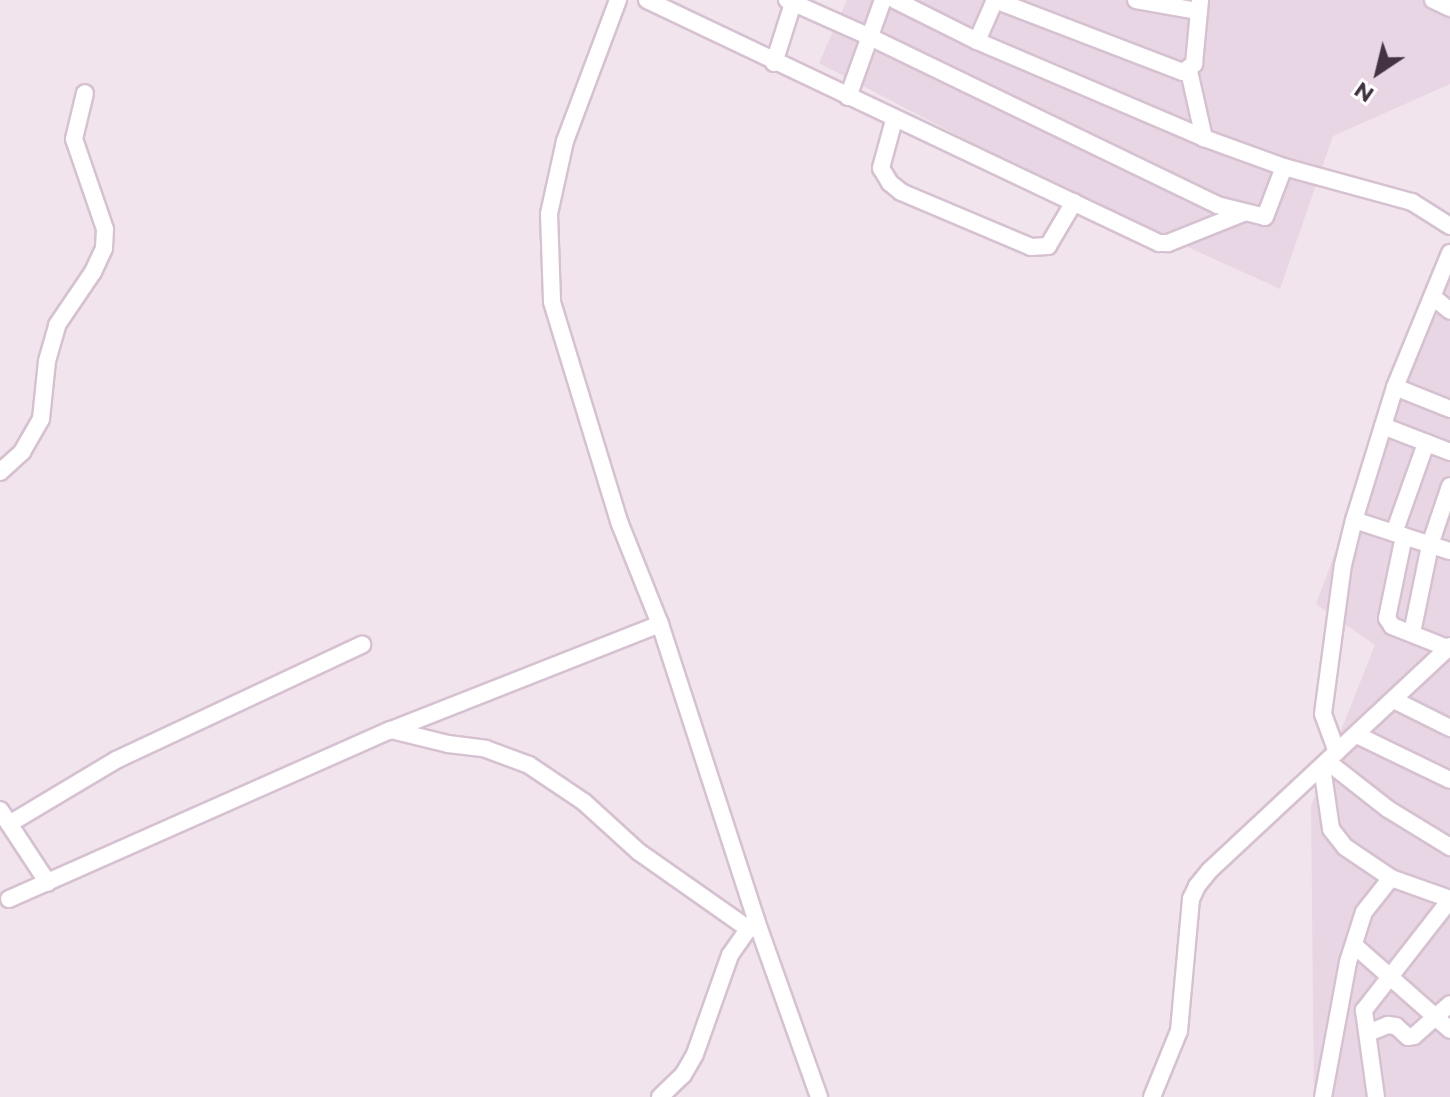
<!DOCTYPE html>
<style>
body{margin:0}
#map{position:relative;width:1450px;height:1097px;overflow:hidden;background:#f1e4ed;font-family:Montserrat,sans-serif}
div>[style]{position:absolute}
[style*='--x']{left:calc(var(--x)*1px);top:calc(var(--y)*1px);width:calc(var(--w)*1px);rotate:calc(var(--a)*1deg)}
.residential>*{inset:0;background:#e8d6e4}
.roads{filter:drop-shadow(2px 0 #d6c1d1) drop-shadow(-2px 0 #d6c1d1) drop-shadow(0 2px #d6c1d1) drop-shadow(0 -2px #d6c1d1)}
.minor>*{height:16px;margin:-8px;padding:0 8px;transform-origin:8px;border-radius:8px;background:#fff}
span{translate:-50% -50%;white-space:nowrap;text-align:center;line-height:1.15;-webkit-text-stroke:6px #fff;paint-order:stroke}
.north{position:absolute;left:1338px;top:32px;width:80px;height:80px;-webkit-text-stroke:6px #fff;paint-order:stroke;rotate:215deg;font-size:22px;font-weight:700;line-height:32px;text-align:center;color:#423440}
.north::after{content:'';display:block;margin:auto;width:28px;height:36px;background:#423440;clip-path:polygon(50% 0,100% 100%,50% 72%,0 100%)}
</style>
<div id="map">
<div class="residential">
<i style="clip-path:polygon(847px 0,1450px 0,1450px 84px,1333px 136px,1280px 289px,1060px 189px,819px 63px)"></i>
<i style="clip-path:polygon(1450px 241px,1450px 1097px,1314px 1097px,1311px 806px,1375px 645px,1316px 604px)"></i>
</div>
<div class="roads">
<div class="minor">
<i style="--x:618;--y:0;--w:151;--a:110.6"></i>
<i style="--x:565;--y:141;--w:75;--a:102.4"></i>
<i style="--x:549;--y:214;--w:88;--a:88"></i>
<i style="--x:552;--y:302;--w:232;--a:73"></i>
<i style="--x:620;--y:524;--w:108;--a:68.2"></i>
<i style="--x:660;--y:624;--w:311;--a:72"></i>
<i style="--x:756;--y:920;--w:188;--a:70.4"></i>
<i style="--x:647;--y:0;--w:567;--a:25.39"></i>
<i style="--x:1159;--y:243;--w:9;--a:0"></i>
<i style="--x:1168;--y:243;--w:81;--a:-21.8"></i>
<i style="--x:787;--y:0;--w:91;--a:24"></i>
<i style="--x:870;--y:37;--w:386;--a:25.8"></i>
<i style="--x:1217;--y:205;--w:49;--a:14"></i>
<i style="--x:1265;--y:217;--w:53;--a:-69.2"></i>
<i style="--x:895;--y:0;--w:92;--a:26.6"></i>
<i style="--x:977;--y:41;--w:247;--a:23.1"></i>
<i style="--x:1204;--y:138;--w:85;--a:19.9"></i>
<i style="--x:1284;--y:167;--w:133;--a:15.3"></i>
<i style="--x:1412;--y:202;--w:45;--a:32.3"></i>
<i style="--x:1136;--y:0;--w:63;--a:10.1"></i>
<i style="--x:1433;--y:0;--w:19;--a:25"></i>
<i style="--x:977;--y:41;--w:45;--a:-66.3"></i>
<i style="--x:995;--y:0;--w:201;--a:21"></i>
<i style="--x:1183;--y:72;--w:14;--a:-36"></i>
<i style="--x:1194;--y:64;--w:64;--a:-84.6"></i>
<i style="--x:774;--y:63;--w:63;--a:-72.4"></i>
<i style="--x:1189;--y:71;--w:69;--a:77.4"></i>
<i style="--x:848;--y:97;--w:103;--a:-70.2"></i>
<i style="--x:894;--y:120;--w:50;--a:105.2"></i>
<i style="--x:881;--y:168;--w:17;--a:59"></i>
<i style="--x:890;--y:183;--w:14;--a:39"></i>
<i style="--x:901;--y:192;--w:141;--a:22.9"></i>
<i style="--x:1031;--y:247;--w:17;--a:-3"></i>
<i style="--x:1048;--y:246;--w:51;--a:-59.4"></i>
<i style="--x:1450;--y:253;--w:145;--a:112.3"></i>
<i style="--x:1395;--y:387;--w:59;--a:21.8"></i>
<i style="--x:1433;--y:297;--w:22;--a:39"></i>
<i style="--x:1395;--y:387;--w:139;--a:107.1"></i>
<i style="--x:1354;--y:520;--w:101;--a:17.9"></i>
<i style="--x:1383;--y:426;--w:72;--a:21.2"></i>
<i style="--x:0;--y:472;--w:30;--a:-42"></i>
<i style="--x:22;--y:452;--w:38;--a:-60"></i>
<i style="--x:41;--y:419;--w:58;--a:-84.1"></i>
<i style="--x:47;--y:361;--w:37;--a:-74"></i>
<i style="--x:57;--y:325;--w:64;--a:-55.8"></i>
<i style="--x:93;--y:272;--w:26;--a:-65"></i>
<i style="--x:104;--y:248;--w:19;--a:-87"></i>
<i style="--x:105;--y:229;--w:95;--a:-109"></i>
<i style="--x:74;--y:139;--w:47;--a:-76.6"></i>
<i style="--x:1394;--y:533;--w:96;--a:-70.4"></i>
<i style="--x:1404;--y:536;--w:84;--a:101.7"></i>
<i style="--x:1387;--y:618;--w:9;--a:58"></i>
<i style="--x:1392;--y:626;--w:62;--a:21.6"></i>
<i style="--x:1412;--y:633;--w:90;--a:-78.4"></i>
<i style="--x:1430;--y:545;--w:62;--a:-71.3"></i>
<i style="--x:1394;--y:700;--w:63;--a:26.6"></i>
<i style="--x:391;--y:730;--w:59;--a:13.8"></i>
<i style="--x:448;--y:744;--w:38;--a:7"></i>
<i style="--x:486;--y:749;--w:46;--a:20.4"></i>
<i style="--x:529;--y:765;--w:66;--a:33.9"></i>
<i style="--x:584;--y:802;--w:74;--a:42.3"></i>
<i style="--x:639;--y:852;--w:132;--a:35.1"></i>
<i style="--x:1357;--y:735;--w:103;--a:25.8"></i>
<i style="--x:1337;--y:752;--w:40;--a:-110.2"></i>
<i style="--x:1323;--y:714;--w:150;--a:-82.4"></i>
<i style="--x:1343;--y:565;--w:46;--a:-76.3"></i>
<i style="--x:1328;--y:762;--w:76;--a:38.1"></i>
<i style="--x:1388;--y:809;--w:73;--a:31.5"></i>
<i style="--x:1322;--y:767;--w:63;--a:81.7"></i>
<i style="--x:1331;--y:829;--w:23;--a:52"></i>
<i style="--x:1345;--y:847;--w:55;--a:34"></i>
<i style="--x:1391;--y:878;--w:63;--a:19.6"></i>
<i style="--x:0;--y:810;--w:87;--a:56.7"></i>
<i style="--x:9;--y:824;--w:125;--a:-30.9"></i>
<i style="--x:116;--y:760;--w:272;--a:-25.1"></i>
<i style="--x:9;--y:899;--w:418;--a:-23.9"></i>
<i style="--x:391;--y:730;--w:289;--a:-21.5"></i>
<i style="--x:1354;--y:945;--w:128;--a:41.5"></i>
<i style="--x:1368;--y:1033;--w:22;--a:-22"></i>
<i style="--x:1388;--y:1025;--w:8;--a:7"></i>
<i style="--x:1396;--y:1026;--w:16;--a:43"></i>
<i style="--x:1408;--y:1037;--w:6;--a:-9"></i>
<i style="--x:1414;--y:1036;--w:48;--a:-41.6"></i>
<i style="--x:660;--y:1097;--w:32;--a:-44"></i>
<i style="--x:683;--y:1075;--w:24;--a:-60"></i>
<i style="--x:695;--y:1054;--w:105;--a:-70.5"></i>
<i style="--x:730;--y:955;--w:42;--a:-54.8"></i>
<i style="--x:1152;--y:1097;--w:71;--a:-67.8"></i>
<i style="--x:1179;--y:1031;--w:133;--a:-84.8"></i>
<i style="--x:1191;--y:899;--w:14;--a:-65"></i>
<i style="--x:1197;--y:886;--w:19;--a:-51"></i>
<i style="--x:1209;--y:871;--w:330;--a:-43"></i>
<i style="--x:1323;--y:1097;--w:137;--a:-79.5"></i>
<i style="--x:1348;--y:962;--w:52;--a:-72.3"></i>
<i style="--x:1364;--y:912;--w:43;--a:-51.5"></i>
<i style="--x:1376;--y:1097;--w:88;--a:-97.9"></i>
<i style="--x:1364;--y:1010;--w:140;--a:-52"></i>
</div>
</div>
<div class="north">N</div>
</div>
